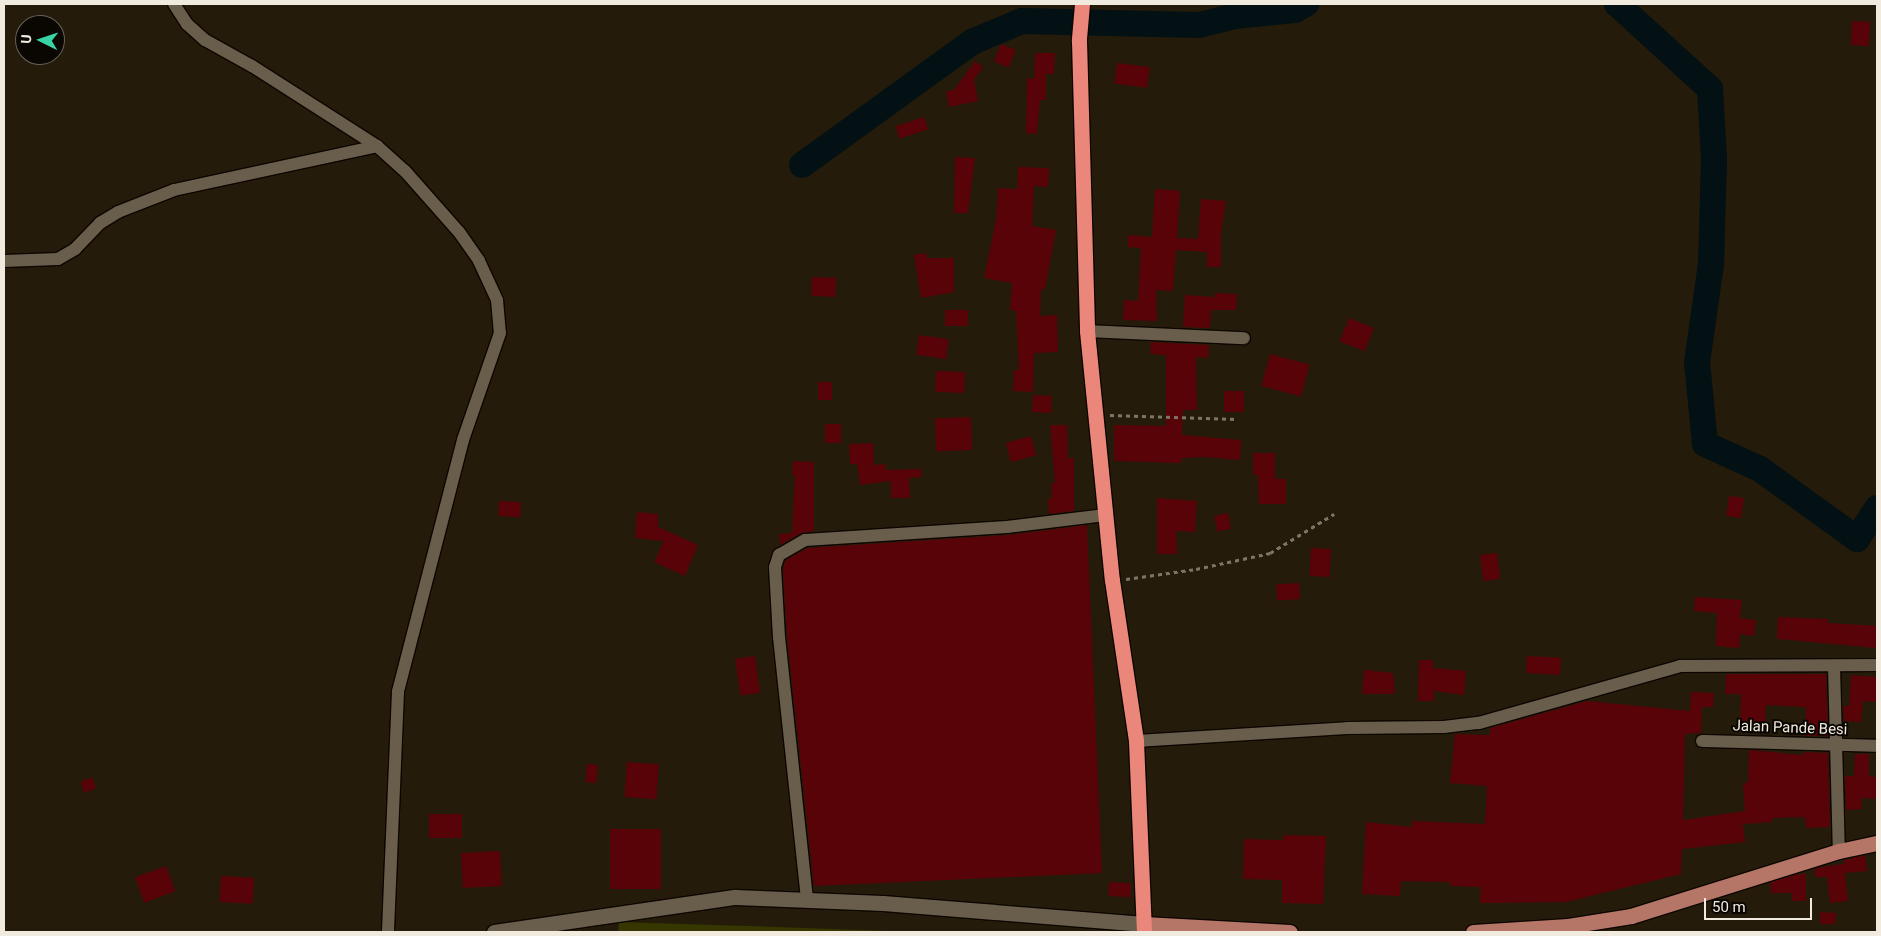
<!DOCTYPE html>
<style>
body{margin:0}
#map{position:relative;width:1881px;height:936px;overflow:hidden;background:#241b0a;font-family:Roboto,sans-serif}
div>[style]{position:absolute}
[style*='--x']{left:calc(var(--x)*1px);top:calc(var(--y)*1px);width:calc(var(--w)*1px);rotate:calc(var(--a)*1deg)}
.green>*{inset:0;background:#353600}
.river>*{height:26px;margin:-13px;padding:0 13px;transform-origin:13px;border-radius:13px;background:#031114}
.building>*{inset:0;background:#580308;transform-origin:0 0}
.path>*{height:2.5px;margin-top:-1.25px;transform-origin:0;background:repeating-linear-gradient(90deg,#7d7567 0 4px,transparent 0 8px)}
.roads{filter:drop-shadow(1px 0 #0d0600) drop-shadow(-1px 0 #0d0600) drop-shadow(0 1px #0d0600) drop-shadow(0 -1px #0d0600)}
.street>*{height:12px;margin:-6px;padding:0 6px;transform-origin:6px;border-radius:6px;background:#695d4b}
.secondary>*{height:15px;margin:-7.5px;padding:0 7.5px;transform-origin:7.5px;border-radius:7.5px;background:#695d4b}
.primary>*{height:15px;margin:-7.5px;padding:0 7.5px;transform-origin:7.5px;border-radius:7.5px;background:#b67667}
.highway>*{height:15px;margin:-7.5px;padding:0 7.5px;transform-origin:7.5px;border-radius:7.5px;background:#ea877a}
span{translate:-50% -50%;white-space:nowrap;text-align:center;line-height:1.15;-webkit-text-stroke:4px #0a0602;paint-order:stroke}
.street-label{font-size:15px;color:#f1eadf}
.frame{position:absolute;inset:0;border:5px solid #f1eadf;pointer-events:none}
.north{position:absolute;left:15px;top:15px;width:50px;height:50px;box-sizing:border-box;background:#0a0602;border:1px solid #66615a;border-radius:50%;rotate:274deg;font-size:14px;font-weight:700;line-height:20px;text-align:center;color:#f1eadf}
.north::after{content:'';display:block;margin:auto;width:18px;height:22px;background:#39d4a5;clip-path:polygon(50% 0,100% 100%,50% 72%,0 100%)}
.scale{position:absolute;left:1704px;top:898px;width:108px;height:22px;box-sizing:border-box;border:2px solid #f1eadf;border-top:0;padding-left:6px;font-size:15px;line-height:18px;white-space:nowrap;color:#f1eadf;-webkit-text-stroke:4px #0a0602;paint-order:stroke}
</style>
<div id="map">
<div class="green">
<i style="clip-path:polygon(619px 922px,750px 926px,917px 932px,618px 932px)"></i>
</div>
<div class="river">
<i style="--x:1617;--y:4;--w:126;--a:42.4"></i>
<i style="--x:1710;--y:89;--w:69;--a:86.7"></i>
<i style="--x:1714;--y:158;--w:106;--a:91.6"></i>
<i style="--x:1711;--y:264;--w:99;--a:98.1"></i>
<i style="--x:1697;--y:362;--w:82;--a:84.4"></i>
<i style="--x:1705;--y:444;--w:60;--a:24.4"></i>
<i style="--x:1760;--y:469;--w:120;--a:35.8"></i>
<i style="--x:1857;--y:539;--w:37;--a:-57"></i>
<i style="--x:802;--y:165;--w:210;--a:-35.9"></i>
<i style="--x:972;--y:42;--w:54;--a:-22.8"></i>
<i style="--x:1022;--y:21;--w:177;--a:1.3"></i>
<i style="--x:1199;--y:25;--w:37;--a:-14"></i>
<i style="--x:1235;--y:16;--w:60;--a:-5.7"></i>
<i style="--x:1295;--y:10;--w:13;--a:-29"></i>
</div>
<div class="building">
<i style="left:1852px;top:21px;width:18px;height:24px;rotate:3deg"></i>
<i style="left:1001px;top:44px;width:16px;height:19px;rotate:22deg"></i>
<i style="clip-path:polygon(1035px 53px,1055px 53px,1054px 74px,1046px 74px,1046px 100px,1040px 100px,1037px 134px,1026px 133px,1027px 78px,1034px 79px)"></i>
<i style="clip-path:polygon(975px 61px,983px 67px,974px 80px,978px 101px,949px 107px,946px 91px,954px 90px)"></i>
<i style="left:1117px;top:63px;width:33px;height:21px;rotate:7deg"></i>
<i style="left:924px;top:117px;width:13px;height:30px;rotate:72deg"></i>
<i style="clip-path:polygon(955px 157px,975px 158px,968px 213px,954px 213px)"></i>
<i style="clip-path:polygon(1018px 167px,1049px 168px,1048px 187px,1034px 186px,1032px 226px,1056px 230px,1045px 289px,1041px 289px,1040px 316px,1057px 315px,1058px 352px,1034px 353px,1033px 392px,1013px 391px,1014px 370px,1019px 370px,1016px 311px,1010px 310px,1012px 283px,984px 278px,996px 220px,998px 188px,1017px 189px)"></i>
<i style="clip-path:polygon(1155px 189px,1180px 191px,1177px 238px,1198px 239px,1201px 199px,1226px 201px,1221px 232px,1221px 267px,1207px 267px,1207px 252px,1176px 250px,1173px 291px,1156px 290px,1157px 321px,1123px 320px,1124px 300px,1138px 301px,1141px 248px,1128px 247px,1128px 235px,1152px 237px)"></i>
<i style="clip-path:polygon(926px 253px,927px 258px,954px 258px,954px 292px,921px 298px,914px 255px)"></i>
<i style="left:812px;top:277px;width:24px;height:19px;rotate:2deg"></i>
<i style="clip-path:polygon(1215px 293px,1237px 294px,1236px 310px,1211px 310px,1210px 328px,1183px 327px,1185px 295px,1215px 297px)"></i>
<i style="left:945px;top:310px;width:23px;height:16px"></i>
<i style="left:1349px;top:318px;width:27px;height:25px;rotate:22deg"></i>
<i style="left:919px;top:335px;width:30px;height:20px;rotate:8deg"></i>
<i style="clip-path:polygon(1151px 342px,1209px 345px,1208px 358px,1196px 357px,1197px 410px,1183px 410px,1182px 435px,1241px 440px,1240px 460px,1205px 457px,1182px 458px,1181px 463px,1114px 461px,1114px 425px,1166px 426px,1166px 355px,1150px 354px)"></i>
<i style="left:1270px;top:354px;width:41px;height:33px;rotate:15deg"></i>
<i style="left:936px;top:371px;width:29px;height:21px;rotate:2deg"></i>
<i style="left:818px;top:382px;width:14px;height:18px"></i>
<i style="left:1244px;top:391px;width:21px;height:20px;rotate:90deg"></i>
<i style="left:1033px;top:395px;width:19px;height:17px;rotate:3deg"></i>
<i style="left:971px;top:417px;width:33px;height:36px;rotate:88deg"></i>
<i style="left:825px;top:424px;width:16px;height:19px"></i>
<i style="clip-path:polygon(1050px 425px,1067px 425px,1068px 458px,1074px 458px,1074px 511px,1049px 514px,1048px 499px,1052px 498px,1051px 484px,1055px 483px)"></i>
<i style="left:1031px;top:436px;width:20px;height:26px;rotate:75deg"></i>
<i style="clip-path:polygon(873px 443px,874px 465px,885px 464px,886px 470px,921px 469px,922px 477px,909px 478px,910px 498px,891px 498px,891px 481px,860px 485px,857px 464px,850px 464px,849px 444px)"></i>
<i style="clip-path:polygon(1253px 453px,1275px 453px,1275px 479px,1286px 479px,1286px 504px,1259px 504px,1258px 475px,1253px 475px)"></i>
<i style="clip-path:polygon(793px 461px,814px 462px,814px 531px,801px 533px,780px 545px,779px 534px,792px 533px,795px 475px,792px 475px)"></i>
<i style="left:1729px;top:496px;width:15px;height:20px;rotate:8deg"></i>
<i style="clip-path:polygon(1157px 498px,1197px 501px,1195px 532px,1176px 531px,1177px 554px,1157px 554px)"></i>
<i style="left:499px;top:501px;width:22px;height:15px;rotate:3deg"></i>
<i style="clip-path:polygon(637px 512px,658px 514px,658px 527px,698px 545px,685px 576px,654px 562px,664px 541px,635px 538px)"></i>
<i style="left:1228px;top:513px;width:16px;height:14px;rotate:79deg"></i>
<i style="clip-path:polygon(1087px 525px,1102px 873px,814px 886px,787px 636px,783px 568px,786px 560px,807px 548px,1008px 535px)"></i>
<i style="left:1311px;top:548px;width:20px;height:28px;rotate:3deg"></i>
<i style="left:1497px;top:553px;width:26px;height:17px;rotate:83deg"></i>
<i style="left:1299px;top:583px;width:16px;height:23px;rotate:86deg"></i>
<i style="clip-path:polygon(1695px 597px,1742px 600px,1740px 618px,1756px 620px,1754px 636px,1740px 634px,1739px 648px,1716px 646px,1717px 613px,1694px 611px)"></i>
<i style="clip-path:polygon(1778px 617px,1828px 619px,1828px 623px,1877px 626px,1877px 648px,1777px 639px)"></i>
<i style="left:755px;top:656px;width:37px;height:20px;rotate:82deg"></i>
<i style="left:1527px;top:656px;width:34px;height:17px;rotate:3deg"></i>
<i style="clip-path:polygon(1419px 660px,1433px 660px,1433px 668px,1466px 671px,1464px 695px,1434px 691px,1434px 701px,1418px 701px)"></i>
<i style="clip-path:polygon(1364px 670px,1393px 673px,1395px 694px,1362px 694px)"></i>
<i style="clip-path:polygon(1726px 674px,1826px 674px,1828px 736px,1805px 736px,1806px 707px,1766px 705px,1765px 724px,1740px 723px,1741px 694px,1725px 694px)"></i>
<i style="clip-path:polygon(1851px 675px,1877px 677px,1877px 702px,1863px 701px,1861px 722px,1844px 721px,1843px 706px,1849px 706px)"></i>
<i style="clip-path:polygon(1691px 692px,1714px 693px,1713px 707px,1702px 707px,1701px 733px,1685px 734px,1683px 820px,1745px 811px,1743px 783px,1748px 783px,1749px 750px,1804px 755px,1804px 752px,1828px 753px,1830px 827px,1806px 828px,1805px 817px,1772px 818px,1772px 822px,1743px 824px,1745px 842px,1682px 849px,1681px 874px,1566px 902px,1480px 903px,1481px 887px,1450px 886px,1450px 882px,1401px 881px,1400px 896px,1362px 894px,1366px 822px,1412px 827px,1412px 821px,1485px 824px,1487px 786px,1450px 783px,1455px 734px,1490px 735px,1490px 728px,1587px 701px,1690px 711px)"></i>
<i style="clip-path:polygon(1855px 754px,1869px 754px,1869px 776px,1877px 777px,1877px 799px,1861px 798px,1862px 809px,1846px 810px,1845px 776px,1854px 776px)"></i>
<i style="left:627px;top:762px;width:32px;height:35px;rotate:4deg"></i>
<i style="left:587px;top:764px;width:11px;height:18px;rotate:5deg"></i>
<i style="clip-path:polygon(92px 777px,96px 788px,84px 793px,81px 782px)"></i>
<i style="left:462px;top:814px;width:24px;height:33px;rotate:90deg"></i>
<i style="left:610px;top:829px;width:51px;height:60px"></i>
<i style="clip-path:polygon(1284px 835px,1326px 836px,1323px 904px,1282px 903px,1282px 880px,1243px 879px,1244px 839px,1283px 840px)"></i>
<i style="left:500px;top:851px;width:35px;height:39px;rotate:87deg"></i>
<i style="clip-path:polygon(1865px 855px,1867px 871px,1845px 873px,1848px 901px,1830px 903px,1827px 877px,1815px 877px,1815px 868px,1844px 864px,1844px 860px)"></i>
<i style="left:166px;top:866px;width:27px;height:33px;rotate:70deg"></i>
<i style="clip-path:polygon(1797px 874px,1806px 874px,1806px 901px,1792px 901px,1792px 893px,1771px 893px,1770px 882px)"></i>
<i style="left:221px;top:876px;width:33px;height:26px;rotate:3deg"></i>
<i style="left:1109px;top:882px;width:22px;height:14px;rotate:3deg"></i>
<i style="clip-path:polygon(1820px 912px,1836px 913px,1835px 924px,1820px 924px)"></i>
</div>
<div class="path">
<i style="--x:1110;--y:415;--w:127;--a:1.8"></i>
<i style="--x:1126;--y:579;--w:71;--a:-8.1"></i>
<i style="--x:1196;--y:569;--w:76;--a:-12.2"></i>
<i style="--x:1270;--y:553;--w:75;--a:-31.4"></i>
</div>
<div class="roads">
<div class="street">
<i style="--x:174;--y:4;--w:24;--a:57"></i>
<i style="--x:187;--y:24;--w:24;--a:42"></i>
<i style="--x:205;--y:40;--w:54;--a:29"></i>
<i style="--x:252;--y:66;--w:148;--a:32.6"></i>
<i style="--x:4;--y:261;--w:54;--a:-2.1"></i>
<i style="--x:58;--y:259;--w:20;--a:-30"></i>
<i style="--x:75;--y:249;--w:36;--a:-46"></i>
<i style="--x:100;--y:223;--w:21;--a:-31"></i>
<i style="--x:118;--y:212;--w:60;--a:-21.4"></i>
<i style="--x:174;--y:190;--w:208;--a:-12.2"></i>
<i style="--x:377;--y:146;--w:38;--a:42"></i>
<i style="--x:405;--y:171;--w:81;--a:48.5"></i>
<i style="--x:459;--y:232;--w:35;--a:55"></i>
<i style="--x:479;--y:261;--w:43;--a:65.2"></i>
<i style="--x:497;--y:300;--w:33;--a:85"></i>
<i style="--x:500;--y:333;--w:113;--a:109.1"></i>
<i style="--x:463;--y:440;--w:260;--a:104.5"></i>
<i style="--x:398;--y:692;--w:240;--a:92.4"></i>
<i style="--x:1087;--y:331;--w:157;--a:2.6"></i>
<i style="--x:1834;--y:666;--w:185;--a:88.5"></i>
<i style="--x:1136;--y:741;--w:211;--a:-3.5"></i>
<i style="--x:1347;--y:728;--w:97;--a:-0.6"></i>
<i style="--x:1444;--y:727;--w:35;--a:-7"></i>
<i style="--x:1479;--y:723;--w:209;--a:-15.8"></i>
<i style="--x:1680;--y:666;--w:197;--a:-0.3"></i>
<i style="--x:1702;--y:741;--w:175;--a:1.6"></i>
<i style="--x:807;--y:899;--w:263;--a:-96.1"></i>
<i style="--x:779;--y:637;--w:70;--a:-93.3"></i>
<i style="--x:775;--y:567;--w:13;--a:-72"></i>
<i style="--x:779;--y:555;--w:30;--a:-30"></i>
<i style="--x:805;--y:540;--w:202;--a:-3.7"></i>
<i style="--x:1007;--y:527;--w:99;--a:-7"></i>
</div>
<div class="secondary">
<i style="--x:494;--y:932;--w:244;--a:-8.3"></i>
<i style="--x:735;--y:897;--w:148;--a:2.3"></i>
<i style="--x:883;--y:903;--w:262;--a:4.6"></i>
</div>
<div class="primary">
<i style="--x:1144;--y:924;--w:146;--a:3.1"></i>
<i style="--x:1473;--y:932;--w:95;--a:-3.6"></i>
<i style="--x:1568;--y:926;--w:64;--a:-9"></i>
<i style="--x:1631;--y:916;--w:218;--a:-17.4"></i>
<i style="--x:1839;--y:851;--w:39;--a:-12"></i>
</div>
<div class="highway">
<i style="--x:1082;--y:4;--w:37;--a:95"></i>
<i style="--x:1079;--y:41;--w:290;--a:88.4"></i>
<i style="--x:1087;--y:331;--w:250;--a:84.3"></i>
<i style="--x:1112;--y:580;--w:163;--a:81.5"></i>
<i style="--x:1136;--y:741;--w:191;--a:87.6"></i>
</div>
</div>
<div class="street-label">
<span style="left:1790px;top:728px;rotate:2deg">Jalan Pande Besi</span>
</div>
<div class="frame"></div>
<div class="north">U</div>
<div class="scale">50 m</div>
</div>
